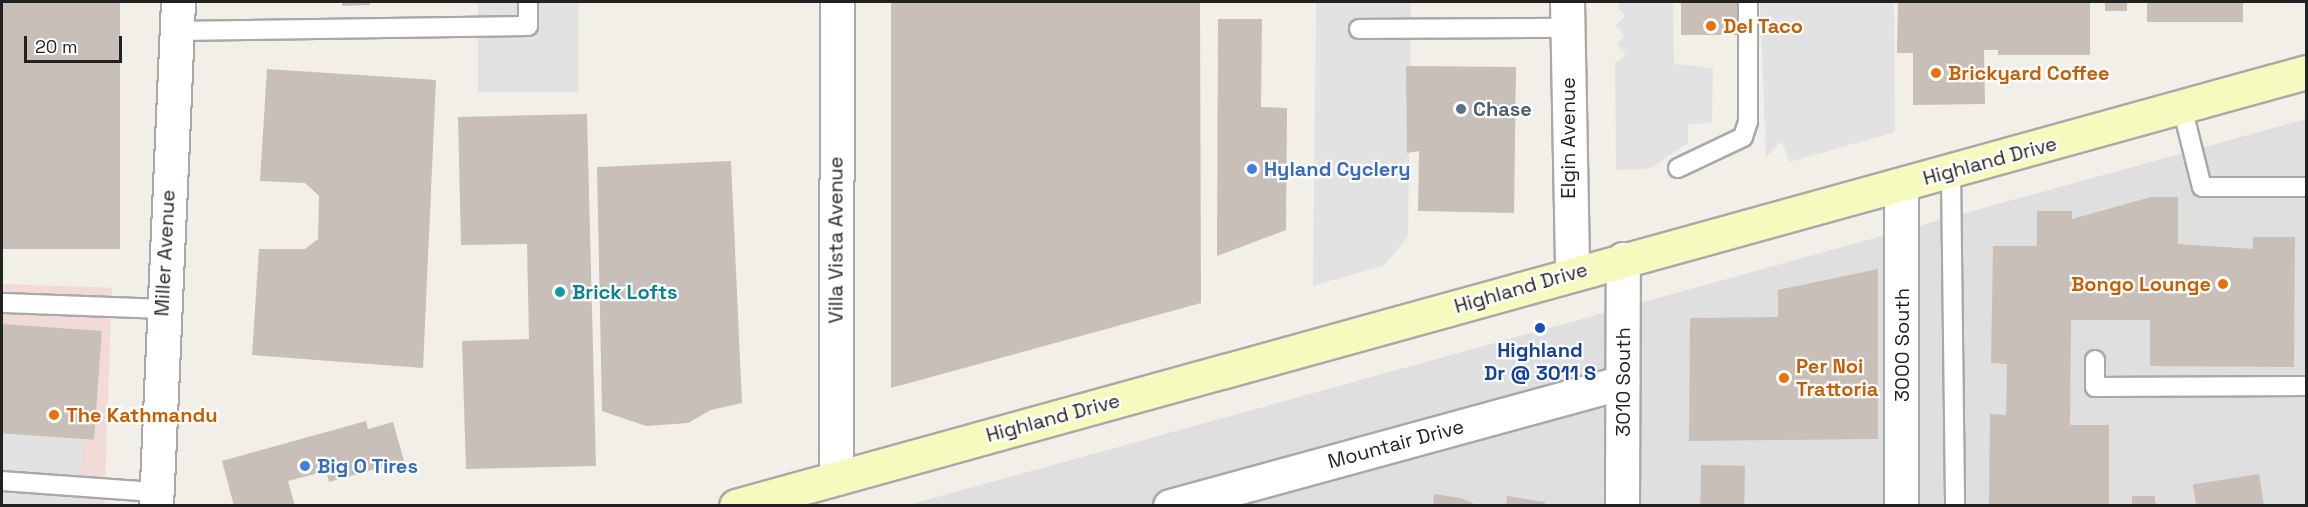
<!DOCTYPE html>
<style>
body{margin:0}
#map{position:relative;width:2308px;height:507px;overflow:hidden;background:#f2efe9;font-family:"Space Grotesk",sans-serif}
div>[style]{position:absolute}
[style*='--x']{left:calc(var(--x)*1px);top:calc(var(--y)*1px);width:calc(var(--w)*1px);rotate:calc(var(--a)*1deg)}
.residential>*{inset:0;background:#e0dfdf}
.commercial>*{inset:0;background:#f2dad9;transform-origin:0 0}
.parking>*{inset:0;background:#e2e2e2;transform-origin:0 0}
.building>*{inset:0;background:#c7bfb8;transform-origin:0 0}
.roads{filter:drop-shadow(2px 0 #a9a9a9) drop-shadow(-2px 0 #a9a9a9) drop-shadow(0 2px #a9a9a9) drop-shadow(0 -2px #a9a9a9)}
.service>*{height:18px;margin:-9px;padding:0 9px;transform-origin:9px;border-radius:9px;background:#fff}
.minor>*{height:33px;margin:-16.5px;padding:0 16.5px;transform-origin:16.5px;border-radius:16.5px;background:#fff}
.secondary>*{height:33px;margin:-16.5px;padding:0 16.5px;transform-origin:16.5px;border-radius:16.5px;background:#f7fabf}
.dots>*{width:16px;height:16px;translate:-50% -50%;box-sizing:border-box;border:3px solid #fff;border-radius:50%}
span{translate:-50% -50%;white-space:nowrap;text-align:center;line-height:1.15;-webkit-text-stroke:4.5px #fff;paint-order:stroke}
.food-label{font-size:20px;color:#c56008;font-weight:700}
.left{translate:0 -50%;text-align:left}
.right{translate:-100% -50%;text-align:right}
.service-label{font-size:20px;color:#4e5e75;font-weight:700}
.street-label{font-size:20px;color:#222}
.shop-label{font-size:20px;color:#366cbe;font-weight:700}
.culture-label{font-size:20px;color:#0d838f;font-weight:700}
.transit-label{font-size:20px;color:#164399;font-weight:700}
.frame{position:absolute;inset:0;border:3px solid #222;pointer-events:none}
.scale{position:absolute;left:24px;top:36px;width:98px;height:27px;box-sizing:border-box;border:3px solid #222;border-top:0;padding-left:8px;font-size:18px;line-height:21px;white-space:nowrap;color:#222;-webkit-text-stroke:4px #fff;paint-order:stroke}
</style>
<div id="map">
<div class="residential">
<i style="clip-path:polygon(2306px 119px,2306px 505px,908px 505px)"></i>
</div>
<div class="commercial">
<i style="left:2px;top:284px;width:110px;height:222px;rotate:2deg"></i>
</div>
<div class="parking">
<i style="left:478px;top:2px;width:101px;height:90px"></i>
<i style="clip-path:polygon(1316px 2px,1411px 2px,1408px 236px,1385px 265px,1313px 286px)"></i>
<i style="clip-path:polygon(1622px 2px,1673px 2px,1674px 64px,1713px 68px,1712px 123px,1688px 124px,1688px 143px,1649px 169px,1616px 170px,1615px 63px,1626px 54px,1617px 45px,1624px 35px,1616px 25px,1625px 16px,1617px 6px)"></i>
<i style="clip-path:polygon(1760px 2px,1894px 2px,1895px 132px,1789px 162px,1782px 141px,1766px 157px)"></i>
<i style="clip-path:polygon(2px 433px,84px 439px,81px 468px,93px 505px,2px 505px)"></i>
</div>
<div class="building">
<i style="left:2px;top:2px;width:118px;height:247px"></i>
<i style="clip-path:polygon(342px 2px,370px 2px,370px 5px,342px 6px)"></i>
<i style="clip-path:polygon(891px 2px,1200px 2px,1201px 303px,891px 388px)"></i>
<i style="clip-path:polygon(1681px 2px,1759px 2px,1759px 17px,1741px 17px,1741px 35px,1681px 35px)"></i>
<i style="clip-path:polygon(1898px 2px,2090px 2px,2090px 55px,1998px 55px,1998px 50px,1984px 50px,1985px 104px,1913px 105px,1913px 53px,1897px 53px)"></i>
<i style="left:2105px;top:2px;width:22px;height:9px"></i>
<i style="left:2147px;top:2px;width:96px;height:20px"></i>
<i style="clip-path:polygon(1218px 19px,1262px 19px,1261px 107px,1287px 108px,1286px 230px,1217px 256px)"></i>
<i style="clip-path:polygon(1406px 66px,1516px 67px,1514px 213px,1418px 211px,1419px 151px,1407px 153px)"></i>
<i style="clip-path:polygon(267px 69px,436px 80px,423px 368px,252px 355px,259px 249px,305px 249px,318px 239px,319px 196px,305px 183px,260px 181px)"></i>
<i style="clip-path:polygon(587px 114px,596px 466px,466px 469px,462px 341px,529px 339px,527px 244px,461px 245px,458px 117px)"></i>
<i style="clip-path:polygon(731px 161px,742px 403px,711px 410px,688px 423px,646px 426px,602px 411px,597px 167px)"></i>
<i style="clip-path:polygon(2151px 197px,2178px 197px,2178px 244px,2253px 249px,2253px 237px,2295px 237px,2294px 367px,2150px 366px,2150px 320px,2071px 320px,2070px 425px,2109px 425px,2109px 506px,1989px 505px,1990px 414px,2006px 415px,2007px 364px,1991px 363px,1993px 246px,2037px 246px,2037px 211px,2072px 211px,2072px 219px)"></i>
<i style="clip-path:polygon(1878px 269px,1878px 439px,1689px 441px,1690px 318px,1778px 317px,1778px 290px)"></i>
<i style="left:2px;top:324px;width:100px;height:109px;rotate:4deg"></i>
<i style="clip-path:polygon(366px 421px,368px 429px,393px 422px,404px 461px,329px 482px,326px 471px,288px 481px,295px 506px,234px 506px,222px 461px)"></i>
<i style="left:1701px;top:465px;width:44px;height:41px;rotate:1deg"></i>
<i style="left:2259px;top:474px;width:32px;height:67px;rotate:81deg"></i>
<i style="clip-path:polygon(1434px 494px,1461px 498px,1479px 506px,1433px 506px)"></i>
<i style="clip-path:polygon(1507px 496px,1545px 502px,1545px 506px,1506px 506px)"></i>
<i style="clip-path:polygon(2132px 496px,2155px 496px,2155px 503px,2167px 506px,2132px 506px)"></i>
</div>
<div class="roads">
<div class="service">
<i style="--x:1359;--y:29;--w:208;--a:-0.3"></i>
<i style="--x:176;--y:31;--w:352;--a:-0.8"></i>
<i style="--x:528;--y:26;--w:24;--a:-90"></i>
<i style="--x:2182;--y:107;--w:82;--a:76"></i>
<i style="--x:2202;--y:187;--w:104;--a:0"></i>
<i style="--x:1678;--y:168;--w:72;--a:-25.5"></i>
<i style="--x:1743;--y:137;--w:16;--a:-72"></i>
<i style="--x:1748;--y:122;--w:120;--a:-90"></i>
<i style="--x:1951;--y:172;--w:334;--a:89.3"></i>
<i style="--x:2;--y:303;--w:160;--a:2.1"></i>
<i style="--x:2095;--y:360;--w:27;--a:90"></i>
<i style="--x:2095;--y:387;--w:211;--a:-0.3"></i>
<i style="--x:2;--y:481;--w:154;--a:4.1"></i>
</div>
<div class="minor">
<i style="--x:1567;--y:2;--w:272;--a:88.9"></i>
<i style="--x:1901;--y:185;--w:321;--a:90"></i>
<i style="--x:836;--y:478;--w:476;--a:-89.9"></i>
<i style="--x:156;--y:506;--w:504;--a:-87.5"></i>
<i style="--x:1170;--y:506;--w:469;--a:-15.3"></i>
<i style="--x:1622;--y:506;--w:247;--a:-89.8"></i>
</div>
<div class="secondary">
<i style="--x:736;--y:506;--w:1629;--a:-15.45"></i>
</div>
</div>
<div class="dots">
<i style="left:1711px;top:26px;background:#e8710a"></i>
<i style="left:1936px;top:73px;background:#e8710a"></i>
<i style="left:1461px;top:109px;background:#5c6f8a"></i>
<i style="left:1252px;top:169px;background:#3f7fe0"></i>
<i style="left:2223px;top:284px;background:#e8710a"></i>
<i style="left:560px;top:292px;background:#0f9aa8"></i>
<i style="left:1540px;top:328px;background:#1a4fb4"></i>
<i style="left:1784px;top:378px;background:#e8710a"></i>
<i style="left:54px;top:415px;background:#e8710a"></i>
<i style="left:305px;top:466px;background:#3f7fe0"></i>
</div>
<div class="food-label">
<span class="left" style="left:1723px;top:26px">Del Taco</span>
<span class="left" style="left:1948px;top:73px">Brickyard Coffee</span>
<span class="right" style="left:2211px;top:284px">Bongo Lounge</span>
<span class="left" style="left:1796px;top:378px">Per Noi<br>Trattoria</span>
<span class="left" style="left:66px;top:415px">The Kathmandu</span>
</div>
<div class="service-label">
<span class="left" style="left:1473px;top:109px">Chase</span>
</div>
<div class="street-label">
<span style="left:1568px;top:138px;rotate:-90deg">Elgin Avenue</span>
<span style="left:1990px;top:161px;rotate:-15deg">Highland Drive</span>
<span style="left:836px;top:240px;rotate:-90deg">Villa Vista Avenue</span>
<span style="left:165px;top:253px;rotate:-87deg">Miller Avenue</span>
<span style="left:1521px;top:288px;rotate:-16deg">Highland Drive</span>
<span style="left:1902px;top:345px;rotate:-90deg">3000 South</span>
<span style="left:1623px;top:382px;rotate:-90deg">3010 South</span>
<span style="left:1053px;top:418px;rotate:-15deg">Highland Drive</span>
<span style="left:1396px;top:444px;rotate:-15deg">Mountair Drive</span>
</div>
<div class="shop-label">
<span class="left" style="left:1264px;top:169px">Hyland Cyclery</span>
<span class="left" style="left:317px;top:466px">Big O Tires</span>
</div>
<div class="culture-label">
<span class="left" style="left:572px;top:292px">Brick Lofts</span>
</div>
<div class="transit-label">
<span style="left:1540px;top:362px">Highland<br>Dr @ 3011 S</span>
</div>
<div class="frame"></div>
<div class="scale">20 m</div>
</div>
